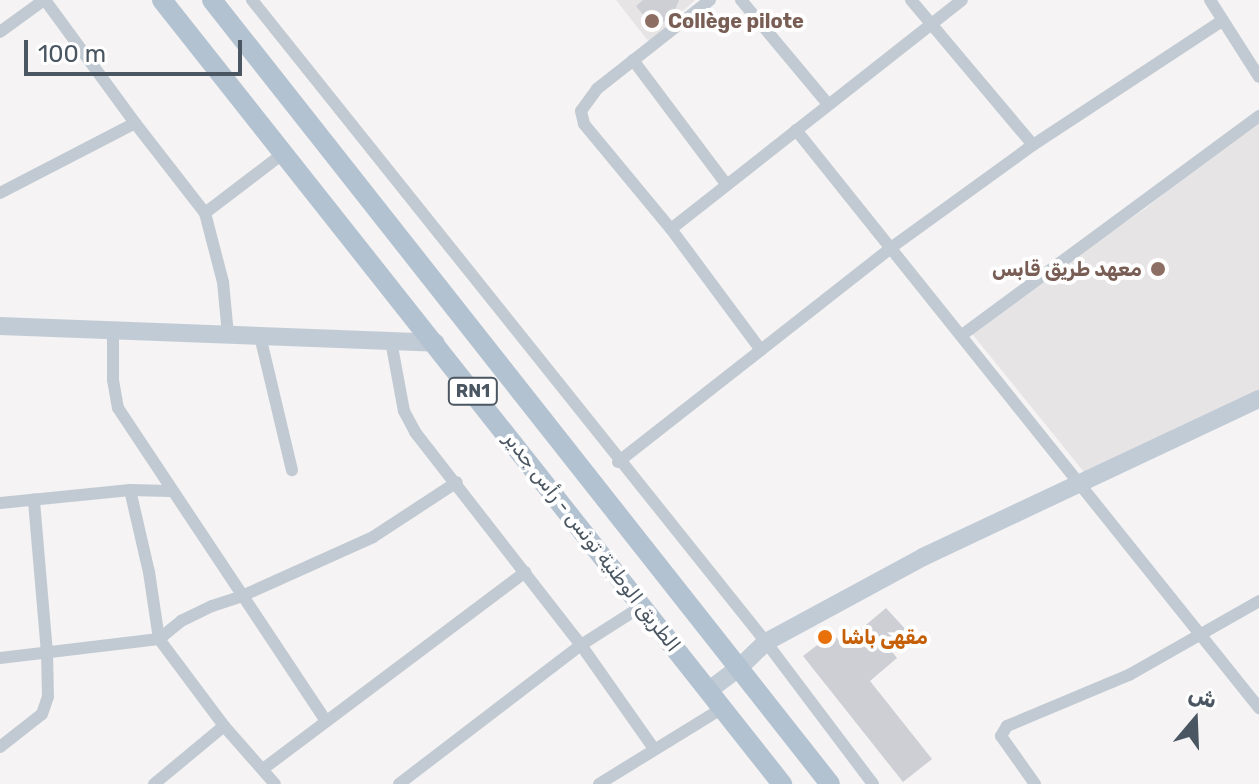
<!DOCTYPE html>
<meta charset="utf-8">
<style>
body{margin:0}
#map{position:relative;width:1259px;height:784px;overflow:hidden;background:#f5f3f3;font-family:Rubik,Cairo,sans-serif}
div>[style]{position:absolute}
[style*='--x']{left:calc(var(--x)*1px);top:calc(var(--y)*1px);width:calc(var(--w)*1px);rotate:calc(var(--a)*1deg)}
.education>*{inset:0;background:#e6e4e5}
.building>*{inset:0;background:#cdcfd5}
.street>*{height:12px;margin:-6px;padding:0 6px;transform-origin:6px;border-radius:6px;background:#c1cad2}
.secondary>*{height:18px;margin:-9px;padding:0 9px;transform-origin:9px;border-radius:9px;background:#c1cbd6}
.primary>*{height:20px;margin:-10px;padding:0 10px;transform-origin:10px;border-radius:10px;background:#b3c2d1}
.dots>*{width:22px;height:22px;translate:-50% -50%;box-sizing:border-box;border:4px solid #fff;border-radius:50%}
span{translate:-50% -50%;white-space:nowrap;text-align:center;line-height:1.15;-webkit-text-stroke:8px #fff;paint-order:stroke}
.shield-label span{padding:2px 6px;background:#fff;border:2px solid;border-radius:6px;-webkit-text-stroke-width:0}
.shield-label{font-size:18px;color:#4a5661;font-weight:700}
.education-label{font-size:20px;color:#785e54;font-weight:700}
.left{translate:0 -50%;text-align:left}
.right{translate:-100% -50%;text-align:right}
.street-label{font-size:20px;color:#4a5661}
.food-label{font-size:20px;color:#c56008;font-weight:700}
.north{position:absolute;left:1155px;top:680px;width:80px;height:80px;-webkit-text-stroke:6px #fff;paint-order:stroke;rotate:19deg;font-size:22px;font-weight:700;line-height:32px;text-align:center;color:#4a5661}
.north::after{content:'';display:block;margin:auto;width:28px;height:36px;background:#4a5661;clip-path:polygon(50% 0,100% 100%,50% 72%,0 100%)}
.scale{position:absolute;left:24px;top:40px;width:218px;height:36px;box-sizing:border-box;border:4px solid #4a5661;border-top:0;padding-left:10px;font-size:24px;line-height:28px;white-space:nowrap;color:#4a5661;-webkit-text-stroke:6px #fff;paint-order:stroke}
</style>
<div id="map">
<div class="education">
<i style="clip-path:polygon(616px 0,695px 0,649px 42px)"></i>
<i style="clip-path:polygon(1259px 117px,1259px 394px,1084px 472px,969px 330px,1146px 208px)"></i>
</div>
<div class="building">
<i style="clip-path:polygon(643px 0,679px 0,674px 13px,661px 24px,658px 20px,651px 25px,636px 6px)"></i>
<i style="clip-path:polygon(886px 608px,908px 632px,889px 648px,897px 658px,870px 681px,932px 759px,903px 782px,803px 656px,833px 633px,842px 645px)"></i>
</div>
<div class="street">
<i style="--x:45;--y:0;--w:152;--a:53.8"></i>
<i style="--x:252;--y:0;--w:822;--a:51.32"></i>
<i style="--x:766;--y:642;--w:178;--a:53"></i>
<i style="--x:710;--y:0;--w:144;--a:141.8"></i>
<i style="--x:597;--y:89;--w:27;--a:126"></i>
<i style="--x:581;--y:111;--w:13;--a:77"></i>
<i style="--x:584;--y:124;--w:136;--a:50.4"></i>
<i style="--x:671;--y:229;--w:151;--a:53.4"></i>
<i style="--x:741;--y:0;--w:136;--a:50.1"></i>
<i style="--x:911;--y:0;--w:189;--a:49.9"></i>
<i style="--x:1210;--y:0;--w:91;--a:57.5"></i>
<i style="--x:0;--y:32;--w:54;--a:-36"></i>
<i style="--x:633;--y:60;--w:156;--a:53.1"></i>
<i style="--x:796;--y:130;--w:741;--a:51.3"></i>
<i style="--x:0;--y:193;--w:152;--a:-27.4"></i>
<i style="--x:135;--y:123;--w:114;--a:52.1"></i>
<i style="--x:205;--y:213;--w:71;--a:75.4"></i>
<i style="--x:223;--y:282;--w:53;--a:84.6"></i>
<i style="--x:205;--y:213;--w:101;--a:-37.3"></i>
<i style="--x:671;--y:229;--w:370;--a:-38.2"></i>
<i style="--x:113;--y:330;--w:50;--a:90"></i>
<i style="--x:113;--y:380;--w:28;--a:80"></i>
<i style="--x:118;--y:408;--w:376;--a:56.4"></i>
<i style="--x:962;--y:335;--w:369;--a:-36.4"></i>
<i style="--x:260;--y:336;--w:138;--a:76.6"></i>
<i style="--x:391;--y:341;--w:71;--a:79.5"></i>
<i style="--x:404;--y:411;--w:24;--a:62"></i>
<i style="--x:415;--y:432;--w:270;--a:52.1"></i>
<i style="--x:581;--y:645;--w:127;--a:54.9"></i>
<i style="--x:618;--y:462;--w:348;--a:-38.1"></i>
<i style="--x:892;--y:247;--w:174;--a:-35.9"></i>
<i style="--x:1033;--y:145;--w:227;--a:-33.3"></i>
<i style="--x:130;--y:490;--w:84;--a:77"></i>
<i style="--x:149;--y:572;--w:68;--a:81.5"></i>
<i style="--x:159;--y:639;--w:109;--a:53.2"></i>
<i style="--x:224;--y:726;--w:77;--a:48.7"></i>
<i style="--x:0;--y:503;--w:131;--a:-5.7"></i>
<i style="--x:130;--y:490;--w:40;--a:1.4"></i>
<i style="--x:0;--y:658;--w:160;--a:-6.8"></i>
<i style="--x:159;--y:639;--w:28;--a:-39"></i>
<i style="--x:181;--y:621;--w:34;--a:-26"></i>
<i style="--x:212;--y:606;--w:32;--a:-18"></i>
<i style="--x:242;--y:596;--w:144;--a:-24.2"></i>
<i style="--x:373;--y:537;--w:100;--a:-33.2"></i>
<i style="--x:0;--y:747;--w:53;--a:-38.2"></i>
<i style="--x:42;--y:714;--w:18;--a:-71"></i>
<i style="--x:48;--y:697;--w:44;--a:-91.3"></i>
<i style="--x:47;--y:653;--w:154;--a:-94.9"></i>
<i style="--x:263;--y:769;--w:328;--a:-36.9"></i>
<i style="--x:154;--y:784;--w:91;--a:-39.6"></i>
<i style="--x:399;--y:784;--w:229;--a:-37.4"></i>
<i style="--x:581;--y:645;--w:72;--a:-32.6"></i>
<i style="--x:599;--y:784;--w:143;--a:-31.6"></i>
<i style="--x:1035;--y:784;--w:59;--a:-125.3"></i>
<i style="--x:1001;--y:736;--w:12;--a:-59"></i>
<i style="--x:1007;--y:726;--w:132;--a:-22.7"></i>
<i style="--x:1129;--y:675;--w:150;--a:-29.6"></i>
</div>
<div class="secondary">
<i style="--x:0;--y:326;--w:436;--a:2.2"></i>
<i style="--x:708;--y:691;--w:39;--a:-37"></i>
<i style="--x:739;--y:668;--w:37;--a:-44"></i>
<i style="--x:766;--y:642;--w:179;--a:-28.4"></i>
<i style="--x:923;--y:557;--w:371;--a:-25.2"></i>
</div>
<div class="primary">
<i style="--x:162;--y:0;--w:1000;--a:51.66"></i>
<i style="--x:212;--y:0;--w:998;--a:51.75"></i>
</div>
<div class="dots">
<i style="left:652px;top:21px;background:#8d6e63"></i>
<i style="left:1158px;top:269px;background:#8d6e63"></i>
<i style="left:825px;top:637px;background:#e8710a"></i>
</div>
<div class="shield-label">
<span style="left:473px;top:391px">RN1</span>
</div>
<div class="education-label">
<span class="left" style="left:668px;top:21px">Collège pilote</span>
<span class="right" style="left:1142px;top:269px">معهد طريق قابس</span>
</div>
<div class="street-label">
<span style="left:592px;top:542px;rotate:52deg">الطريق الوطنية تونس - رأس جدير</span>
</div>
<div class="food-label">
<span class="left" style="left:841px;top:637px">مقهى باشا</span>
</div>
<div class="north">ش</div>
<div class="scale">100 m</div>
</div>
